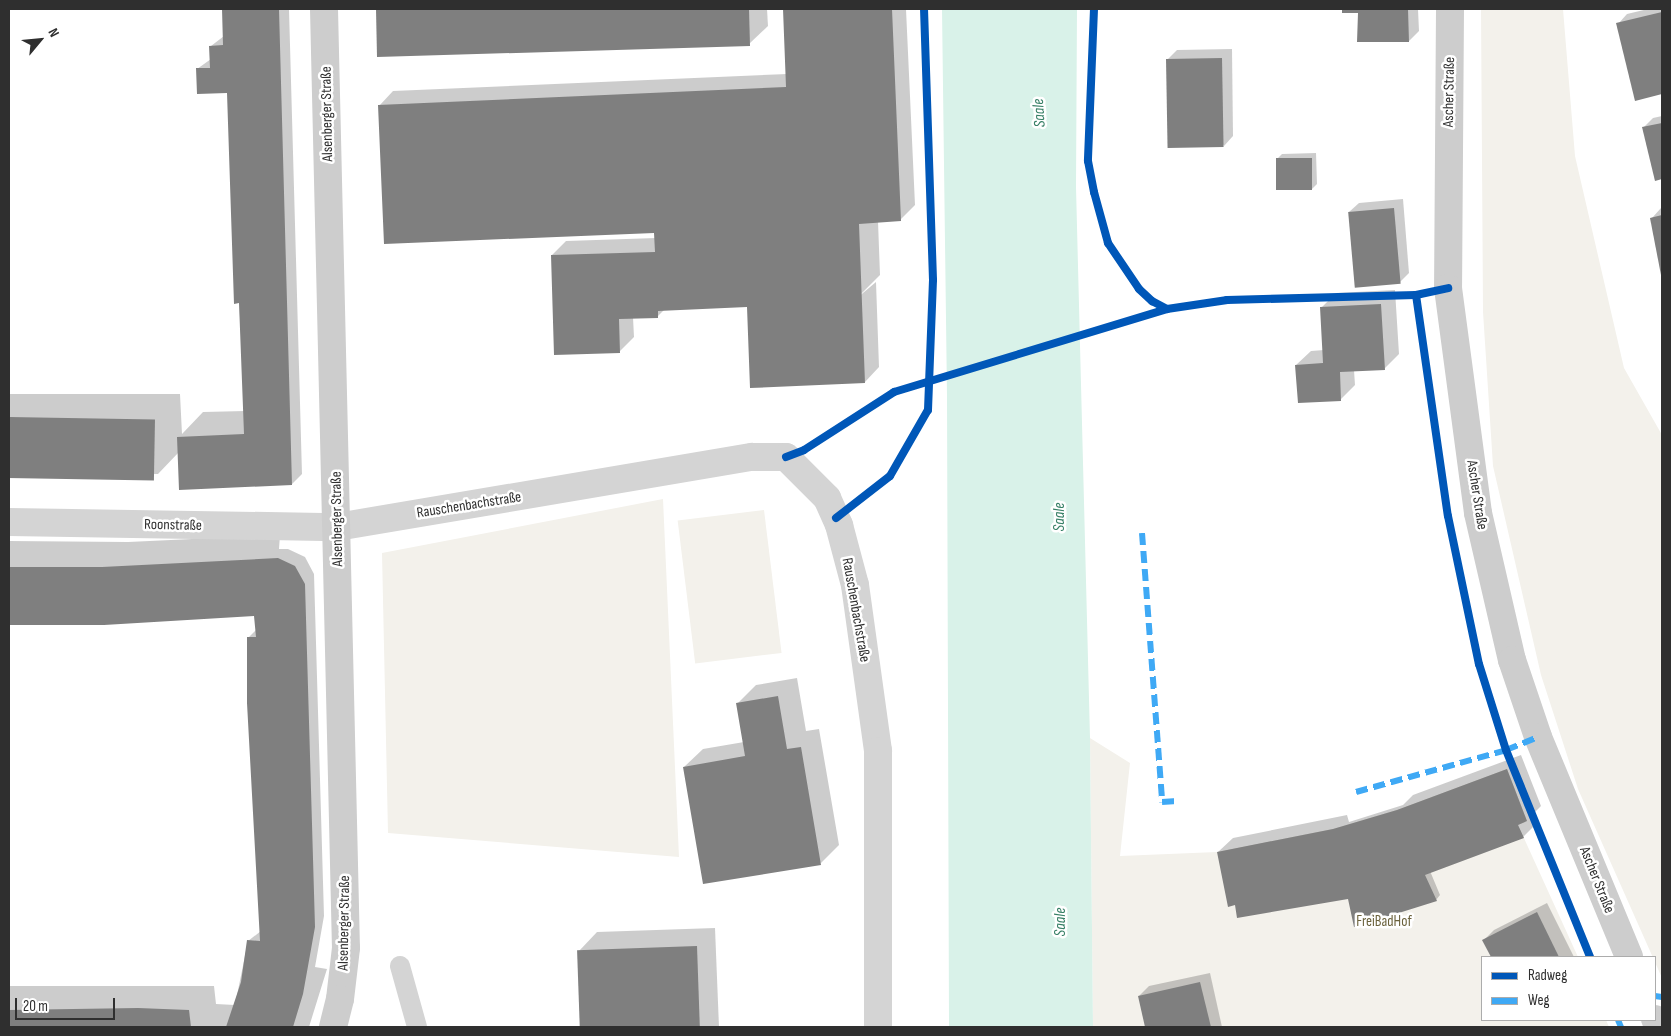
<!DOCTYPE html>
<meta charset="utf-8">
<style>
body{margin:0}
#map{position:relative;width:1671px;height:1036px;overflow:hidden;background:#fff;font-family:"Sofia Sans Condensed",sans-serif}
div>[style]{position:absolute}
[style*='--x']{left:calc(var(--x)*1px);top:calc(var(--y)*1px);width:calc(var(--w)*1px);rotate:calc(var(--a)*1deg)}
.green>*{inset:0;background:#f3f1eb;transform-origin:0 0}
.water>*{inset:0;background:#d9f2e9}
.shadow>*{inset:0;background:#0003}
.building>*{inset:0;background:#7f7f7f;transform-origin:0 0}
.lane>*{height:20px;margin:-10px;padding:0 10px;transform-origin:10px;border-radius:10px;background:#d4d4d4}
.street>*{height:28px;margin:-14px;padding:0 14px;transform-origin:14px;border-radius:14px;background:#d4d4d4}
.secondary>*{height:28px;margin:-14px;padding:0 14px;transform-origin:14px;border-radius:14px;background:#cdcdcd}
.quiet>*{height:6px;margin-top:-3px;transform-origin:0;background:repeating-linear-gradient(90deg,#3fa9f5 0 12px,transparent 0 18px)}
.cycleway>*{height:8px;margin:-4px;padding:0 4px;transform-origin:4px;border-radius:4px;background:#0057b8}
span{translate:-50% -50%;white-space:nowrap;text-align:center;line-height:1.15;-webkit-text-stroke:5px #fff;paint-order:stroke}
.street-label{font-size:15px;color:#2f2f2f}
.park-label{font-size:15px;color:#6b623c}
.water-label{font-size:16px;color:#367f65;font-style:italic}
.frame{position:absolute;inset:0;border:10px solid #2f2f2f;pointer-events:none}
.legend{position:absolute;left:1481px;top:956px;width:175px;height:65px;box-sizing:border-box;background:#fff;border:1px solid #acacac;margin:0;padding:6px 9px;list-style:none;font-size:15px;color:#2f2f2f}
.legend li{display:flex;align-items:center;gap:10px;height:25px}
.legend b{width:25px;border:1px solid #acacac}
.north{position:absolute;left:15px;top:15px;width:50px;height:50px;-webkit-text-stroke:4px #fff;paint-order:stroke;rotate:62deg;font-size:14px;font-weight:700;line-height:20px;text-align:center;color:#2f2f2f}
.north::after{content:'';display:block;margin:auto;width:18px;height:22px;background:#2f2f2f;clip-path:polygon(50% 0,100% 100%,50% 72%,0 100%)}
.scale{position:absolute;left:15px;top:998px;width:100px;height:22px;box-sizing:border-box;border:2px solid #2f2f2f;border-top:0;padding-left:6px;font-size:15px;line-height:18px;white-space:nowrap;color:#2f2f2f;-webkit-text-stroke:4px #fff;paint-order:stroke}
</style>
<div id="map">
<div class="green">
<i style="clip-path:polygon(1481px 9px,1563px 9px,1575px 156px,1624px 368px,1662px 435px,1662px 978px,1578px 789px,1541px 675px,1493px 466px,1483px 312px)"></i>
<i style="clip-path:polygon(663px 499px,679px 857px,388px 833px,382px 553px)"></i>
<i style="left:764px;top:510px;width:144px;height:87px;rotate:83deg"></i>
<i style="clip-path:polygon(1090px 738px,1130px 763px,1120px 856px,1217px 852px,1333px 829px,1397px 810px,1507px 769px,1527px 821px,1518px 825px,1578px 957px,1482px 957px,1482px 1020px,1606px 1020px,1609px 1027px,1093px 1027px)"></i>
</div>
<div class="water">
<i style="clip-path:polygon(942px 9px,1077px 9px,1076px 187px,1090px 738px,1093px 1027px,949px 1027px,947px 397px)"></i>
</div>
<div class="shadow">
<i style="clip-path:polygon(223px 9px,289px 9px,302px 474px,292px 484px,179px 452px,158px 474px,9px 477px,9px 394px,180px 394px,182px 434px,203px 412px,245px 411px,228px 92px,197px 69px,211px 59px,211px 46px,224px 36px)"></i>
<i style="clip-path:polygon(377px 9px,767px 9px,768px 26px,749px 44px,379px 56px)"></i>
<i style="clip-path:polygon(784px 9px,906px 9px,915px 205px,900px 220px,878px 221px,880px 275px,857px 298px,876px 282px,879px 367px,865px 382px,748px 304px,665px 309px,657px 317px,633px 317px,634px 337px,619px 352px,552px 255px,566px 241px,656px 238px,656px 233px,379px 106px,393px 91px,787px 74px)"></i>
<i style="clip-path:polygon(1343px 9px,1418px 9px,1419px 31px,1409px 41px,1359px 12px,1343px 12px)"></i>
<i style="clip-path:polygon(1648px 9px,1662px 9px,1662px 93px,1636px 99px,1618px 24px,1627px 14px)"></i>
<i style="clip-path:polygon(1232px 49px,1233px 136px,1224px 146px,1167px 60px,1177px 50px)"></i>
<i style="clip-path:polygon(1662px 116px,1662px 178px,1656px 179px,1643px 128px,1653px 118px)"></i>
<i style="clip-path:polygon(1316px 153px,1317px 184px,1312px 189px,1277px 159px,1282px 154px)"></i>
<i style="clip-path:polygon(1403px 199px,1409px 273px,1399px 283px,1349px 212px,1359px 203px)"></i>
<i style="clip-path:polygon(1661px 208px,1662px 208px,1662px 270px,1652px 218px)"></i>
<i style="clip-path:polygon(1395px 290px,1399px 354px,1384px 369px,1354px 370px,1355px 385px,1341px 399px,1296px 365px,1311px 351px,1324px 350px,1321px 308px,1336px 293px)"></i>
<i style="clip-path:polygon(280px 535px,279px 549px,288px 549px,305px 557px,314px 574px,324px 916px,315px 967px,327px 969px,309px 1027px,9px 1027px,9px 986px,214px 986px,216px 1004px,235px 1005px,248px 941px,261px 931px,248px 638px,257px 629px,255px 615px,104px 624px,9px 624px,9px 541px,128px 542px)"></i>
<i style="clip-path:polygon(797px 678px,806px 731px,819px 729px,839px 845px,821px 863px,684px 767px,703px 749px,744px 742px,737px 704px,756px 685px)"></i>
<i style="clip-path:polygon(1521px 755px,1541px 806px,1534px 813px,1538px 822px,1523px 837px,1430px 871px,1440px 895px,1436px 900px,1349px 898px,1236px 903px,1218px 852px,1233px 838px,1347px 815px,1349px 822px,1403px 805px,1413px 795px)"></i>
<i style="clip-path:polygon(1547px 903px,1574px 957px,1493px 957px,1484px 940px,1494px 930px)"></i>
<i style="clip-path:polygon(715px 928px,719px 1027px,581px 1027px,579px 951px,597px 932px)"></i>
<i style="clip-path:polygon(1210px 973px,1222px 1027px,1146px 1027px,1139px 996px,1149px 986px)"></i>
</div>
<div class="building">
<i style="clip-path:polygon(222px 9px,279px 9px,292px 485px,179px 490px,177px 437px,244px 434px,239px 303px,234px 304px,227px 93px,197px 94px,196px 68px,210px 68px,209px 46px,223px 45px)"></i>
<i style="clip-path:polygon(376px 9px,749px 9px,750px 46px,377px 57px)"></i>
<i style="clip-path:polygon(783px 9px,892px 9px,901px 221px,859px 224px,865px 383px,750px 388px,747px 307px,658px 311px,658px 318px,619px 319px,620px 353px,554px 355px,551px 255px,655px 252px,654px 233px,384px 244px,378px 105px,786px 87px)"></i>
<i style="clip-path:polygon(1342px 9px,1408px 9px,1409px 42px,1357px 42px,1358px 13px,1342px 13px)"></i>
<i style="clip-path:polygon(1662px 12px,1662px 94px,1635px 101px,1616px 23px)"></i>
<i style="left:1222px;top:58px;width:89px;height:56px;rotate:89deg"></i>
<i style="clip-path:polygon(1662px 123px,1662px 179px,1655px 181px,1642px 127px)"></i>
<i style="left:1312px;top:158px;width:32px;height:36px;rotate:90deg"></i>
<i style="left:1394px;top:208px;width:76px;height:46px;rotate:85deg"></i>
<i style="clip-path:polygon(1662px 215px,1662px 275px,1661px 275px,1650px 218px)"></i>
<i style="clip-path:polygon(1381px 304px,1385px 370px,1340px 372px,1341px 401px,1298px 403px,1295px 365px,1323px 363px,1320px 307px)"></i>
<i style="left:9px;top:417px;width:146px;height:61px;rotate:1deg"></i>
<i style="clip-path:polygon(278px 558px,295px 566px,305px 584px,315px 927px,303px 994px,293px 1027px,226px 1027px,241px 982px,247px 940px,260px 941px,247px 703px,247px 637px,256px 637px,254px 616px,104px 625px,9px 625px,9px 567px,102px 567px)"></i>
<i style="clip-path:polygon(778px 696px,787px 749px,801px 747px,821px 865px,703px 884px,683px 767px,745px 756px,736px 703px)"></i>
<i style="clip-path:polygon(1507px 769px,1527px 821px,1518px 825px,1524px 838px,1425px 875px,1437px 901px,1354px 927px,1348px 899px,1237px 918px,1235px 905px,1228px 907px,1217px 852px,1333px 829px,1397px 810px)"></i>
<i style="clip-path:polygon(1537px 912px,1559px 957px,1491px 957px,1482px 940px)"></i>
<i style="left:697px;top:946px;width:81px;height:120px;rotate:88deg"></i>
<i style="clip-path:polygon(1200px 982px,1211px 1027px,1145px 1027px,1138px 996px)"></i>
<i style="clip-path:polygon(138px 1008px,189px 1010px,191px 1027px,9px 1027px,9px 1010px)"></i>
</div>
<div class="lane">
<i style="--x:400;--y:966;--w:63;--a:74.4"></i>
</div>
<div class="street">
<i style="--x:9;--y:522;--w:328;--a:0.9"></i>
<i style="--x:337;--y:527;--w:421;--a:-9.6"></i>
<i style="--x:752;--y:457;--w:34;--a:0"></i>
<i style="--x:786;--y:457;--w:58;--a:45"></i>
<i style="--x:827;--y:498;--w:30;--a:66"></i>
<i style="--x:839;--y:525;--w:62;--a:75.1"></i>
<i style="--x:855;--y:585;--w:168;--a:82.1"></i>
<i style="--x:878;--y:751;--w:276;--a:90"></i>
</div>
<div class="secondary">
<i style="--x:324;--y:9;--w:939;--a:88.66"></i>
<i style="--x:346;--y:948;--w:51;--a:96.7"></i>
<i style="--x:340;--y:999;--w:29;--a:104"></i>
<i style="--x:1450;--y:9;--w:279;--a:90.4"></i>
<i style="--x:1448;--y:288;--w:227;--a:82.4"></i>
<i style="--x:1478;--y:513;--w:151;--a:77"></i>
<i style="--x:1512;--y:660;--w:81;--a:71.3"></i>
<i style="--x:1538;--y:737;--w:238;--a:67.5"></i>
<i style="--x:1655;--y:1019;--w:9;--a:63"></i>
</div>
<div class="quiet">
<i style="--x:1142;--y:533;--w:270;--a:85.7"></i>
<i style="--x:1162;--y:802;--w:15;--a:-4"></i>
<i style="--x:1356;--y:792;--w:156;--a:-15.6"></i>
<i style="--x:1506;--y:750;--w:35;--a:-22"></i>
<i style="--x:1655;--y:996;--w:7;--a:8"></i>
<i style="--x:1618;--y:1020;--w:8;--a:67"></i>
</div>
<div class="cycleway">
<i style="--x:1094;--y:9;--w:152;--a:92.3"></i>
<i style="--x:1088;--y:161;--w:32;--a:79"></i>
<i style="--x:1094;--y:192;--w:53;--a:74.6"></i>
<i style="--x:1108;--y:243;--w:55;--a:56"></i>
<i style="--x:1139;--y:289;--w:18;--a:43"></i>
<i style="--x:1152;--y:301;--w:17;--a:28"></i>
<i style="--x:1416;--y:295;--w:223;--a:81.8"></i>
<i style="--x:1448;--y:516;--w:151;--a:78.2"></i>
<i style="--x:1479;--y:664;--w:90;--a:72.6"></i>
<i style="--x:1506;--y:750;--w:223;--a:67.9"></i>
<i style="--x:786;--y:457;--w:19;--a:-21"></i>
<i style="--x:804;--y:450;--w:107;--a:-32.8"></i>
<i style="--x:894;--y:392;--w:285;--a:-16.9"></i>
<i style="--x:1167;--y:309;--w:61;--a:-8.5"></i>
<i style="--x:1227;--y:300;--w:189;--a:-1.5"></i>
<i style="--x:1416;--y:295;--w:33;--a:-12"></i>
<i style="--x:836;--y:518;--w:68;--a:-37.9"></i>
<i style="--x:890;--y:476;--w:76;--a:-60.1"></i>
<i style="--x:928;--y:410;--w:130;--a:-87.8"></i>
<i style="--x:933;--y:280;--w:271;--a:-91.9"></i>
</div>
<div class="street-label">
<span style="left:1449px;top:92px;rotate:-89deg">Ascher Straße</span>
<span style="left:327px;top:114px;rotate:-91deg">Alsenberger Straße</span>
<span style="left:1477px;top:495px;rotate:81deg">Ascher Straße</span>
<span style="left:469px;top:505px;rotate:-9deg">Rauschenbachstraße</span>
<span style="left:337px;top:519px;rotate:-91deg">Alsenberger Straße</span>
<span style="left:173px;top:525px;rotate:1deg">Roonstraße</span>
<span style="left:856px;top:610px;rotate:80deg">Rauschenbachstraße</span>
<span style="left:1597px;top:880px;rotate:68deg">Ascher Straße</span>
<span style="left:344px;top:923px;rotate:-89deg">Alsenberger Straße</span>
</div>
<div class="park-label">
<span style="left:1384px;top:922px">FreiBadHof</span>
</div>
<div class="water-label">
<span style="left:1040px;top:113px;rotate:-94deg">Saale</span>
<span style="left:1060px;top:517px;rotate:-90deg">Saale</span>
<span style="left:1061px;top:922px;rotate:-90deg">Saale</span>
</div>
<div class="frame"></div>
<ul class="legend">
<li><b style="height:6px;background:#0057b8"></b>Radweg</li>
<li><b style="height:6px;background:#3fa9f5"></b>Weg</li>
</ul>
<div class="north">N</div>
<div class="scale">20 m</div>
</div>
